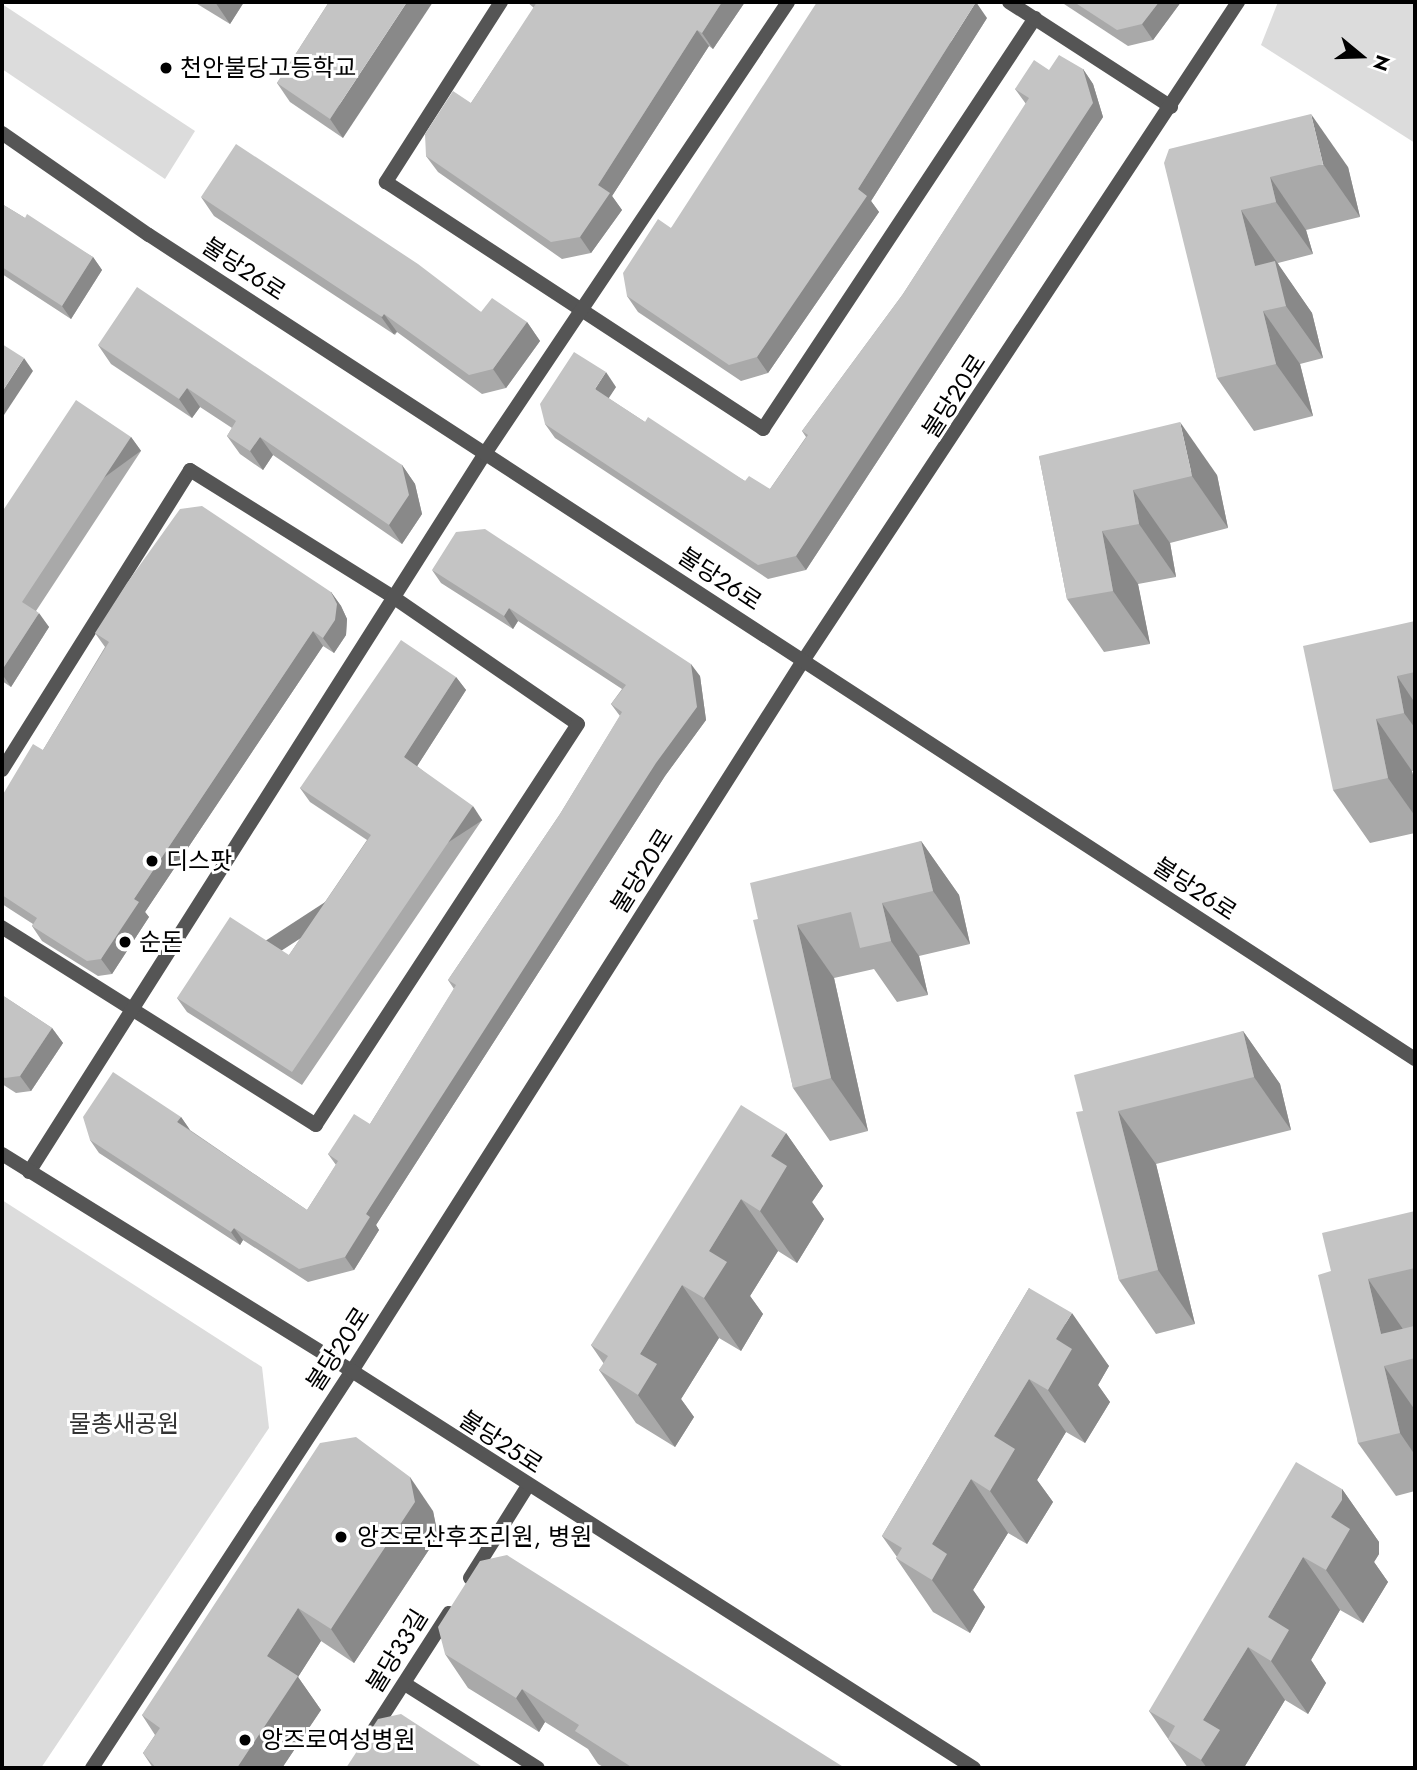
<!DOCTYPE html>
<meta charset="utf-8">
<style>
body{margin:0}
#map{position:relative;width:1417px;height:1770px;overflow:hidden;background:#fff;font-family:Jost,"Noto Sans KR",sans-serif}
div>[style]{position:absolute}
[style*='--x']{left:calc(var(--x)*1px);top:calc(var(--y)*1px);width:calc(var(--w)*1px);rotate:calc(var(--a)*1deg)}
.green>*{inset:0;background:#dcdcdc}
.minor>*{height:14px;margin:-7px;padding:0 7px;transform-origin:7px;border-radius:7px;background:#555}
.tertiary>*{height:14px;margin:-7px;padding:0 7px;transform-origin:7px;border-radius:7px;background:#555}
.wall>*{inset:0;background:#a9a9a9}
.shaded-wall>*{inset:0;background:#898989;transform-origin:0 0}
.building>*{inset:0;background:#c4c4c4}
.dots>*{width:19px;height:19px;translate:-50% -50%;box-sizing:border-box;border:4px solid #fff;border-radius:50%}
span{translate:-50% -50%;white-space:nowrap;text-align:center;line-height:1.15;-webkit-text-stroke:6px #fff;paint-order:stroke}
.poi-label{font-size:24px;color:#000}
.left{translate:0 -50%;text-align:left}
.street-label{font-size:24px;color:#000}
.park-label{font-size:24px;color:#333}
.frame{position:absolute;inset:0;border:4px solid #000;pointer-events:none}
.north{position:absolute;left:1326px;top:21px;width:70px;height:70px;-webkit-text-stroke:5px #fff;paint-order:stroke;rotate:109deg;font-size:19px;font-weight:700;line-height:28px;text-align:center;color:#000}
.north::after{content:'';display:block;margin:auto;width:24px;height:32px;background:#000;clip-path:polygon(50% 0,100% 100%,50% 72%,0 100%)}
</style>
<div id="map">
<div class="green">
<i style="clip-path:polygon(1278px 2px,1415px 2px,1415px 143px,1261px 45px)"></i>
<i style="clip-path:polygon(2px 4px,195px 131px,165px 179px,2px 69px)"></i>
<i style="clip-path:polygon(2px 1200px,262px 1367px,269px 1428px,41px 1768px,2px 1768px)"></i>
</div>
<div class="minor">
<i style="--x:501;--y:2;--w:214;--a:122.6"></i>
<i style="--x:386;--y:182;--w:451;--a:33.2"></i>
<i style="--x:763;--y:429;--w:493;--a:-56.5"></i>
<i style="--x:1009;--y:2;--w:193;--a:32.9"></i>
<i style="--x:2;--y:770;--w:354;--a:-57.9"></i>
<i style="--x:190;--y:470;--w:239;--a:32"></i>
<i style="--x:393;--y:597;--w:224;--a:34.5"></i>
<i style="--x:578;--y:724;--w:479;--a:123.2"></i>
<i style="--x:316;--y:1125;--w:371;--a:-147.8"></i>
<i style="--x:29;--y:1172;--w:853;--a:-57.6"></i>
<i style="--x:486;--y:452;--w:542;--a:-56.13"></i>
<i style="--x:470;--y:1578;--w:107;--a:-57.9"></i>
<i style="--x:405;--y:1684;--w:157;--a:32.3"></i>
<i style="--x:371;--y:1734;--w:144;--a:-57.2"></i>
<i style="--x:92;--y:1768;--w:475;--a:-56.8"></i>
<i style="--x:352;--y:1371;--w:841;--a:-57.58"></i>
<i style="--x:803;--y:661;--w:790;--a:-56.57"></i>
</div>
<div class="tertiary">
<i style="--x:2;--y:133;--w:179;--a:34.8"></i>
<i style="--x:149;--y:235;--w:1511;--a:33.06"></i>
<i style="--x:2;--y:1154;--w:412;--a:31.8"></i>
<i style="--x:352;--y:1371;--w:738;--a:32.55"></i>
</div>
<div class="wall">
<i style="clip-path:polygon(194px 2px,244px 2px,230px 24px)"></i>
<i style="clip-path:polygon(329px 2px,343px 138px,290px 102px,277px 83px)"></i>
<i style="clip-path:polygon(527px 2px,745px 2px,713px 49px,709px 46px,612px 196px,622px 210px,591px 253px,562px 259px,438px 172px,426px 156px,471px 103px,534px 8px)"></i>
<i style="clip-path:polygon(1061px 2px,1181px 2px,1153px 40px,1128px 46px)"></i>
<i style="clip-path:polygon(987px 18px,871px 201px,879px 212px,768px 373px,741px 381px,638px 312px,627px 296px,671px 228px)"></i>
<i style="clip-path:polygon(1083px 69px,1093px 84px,1103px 117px,806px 570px,768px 579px,555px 438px,545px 424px,616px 387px,608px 398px,645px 422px,745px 481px,770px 489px,806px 437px,802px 431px,903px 294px,1026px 104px,1015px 89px,1049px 70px)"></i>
<i style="clip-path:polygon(1169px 149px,1348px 167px,1360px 217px,1306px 230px,1313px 254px,1278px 263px,1279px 266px,1312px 313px,1323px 358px,1300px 364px,1313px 416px,1254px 431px,1217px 378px)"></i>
<i style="clip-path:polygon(201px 197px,481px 312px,527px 322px,540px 341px,506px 388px,482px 394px,397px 332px,395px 335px,214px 216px)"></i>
<i style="clip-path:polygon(2px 204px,25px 218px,93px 257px,102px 270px,71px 319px,2px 274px)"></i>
<i style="clip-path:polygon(98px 345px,402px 465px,415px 484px,422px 514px,402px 544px,273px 455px,263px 470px,240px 454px,227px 436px,232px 428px,200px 407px,192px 418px,111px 364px)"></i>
<i style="clip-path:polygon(131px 437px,141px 451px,36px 611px,49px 627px,11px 687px,2px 681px,2px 512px)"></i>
<i style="clip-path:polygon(1039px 456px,1217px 475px,1228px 528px,1170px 543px,1176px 577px,1138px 584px,1150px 644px,1104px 652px,1067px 599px)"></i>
<i style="clip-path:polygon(432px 570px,700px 676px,706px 720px,665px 776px,376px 1225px,379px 1230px,354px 1270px,308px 1282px,243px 1240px,240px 1245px,99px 1153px,90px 1140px,181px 1117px,190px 1130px,307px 1210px,336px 1165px,328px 1154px,370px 1124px,454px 989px,448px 980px,560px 814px,620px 716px,611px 704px,622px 689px,518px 621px,513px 629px,441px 583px)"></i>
<i style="clip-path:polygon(331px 592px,341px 606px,347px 619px,346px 635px,334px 653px,323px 646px,145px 912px,149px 917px,112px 974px,98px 976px,42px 941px,32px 926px,33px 924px,2px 904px,2px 796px,43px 750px,105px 647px,95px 633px)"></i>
<i style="clip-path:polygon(1415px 621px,1415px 771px,1412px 771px,1415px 784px,1415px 833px,1370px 843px,1333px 790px)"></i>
<i style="clip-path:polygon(456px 677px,466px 690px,417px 766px,482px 820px,302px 1085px,187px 1012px,177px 998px,289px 955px,367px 840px,310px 802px,300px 788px)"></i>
<i style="clip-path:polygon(921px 841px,959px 895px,970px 944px,919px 956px,928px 995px,897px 1002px,874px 969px,834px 978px,868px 1131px,830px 1141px,793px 1088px,758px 919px)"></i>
<i style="clip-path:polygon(2px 995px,52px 1028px,63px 1043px,31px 1091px,16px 1093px,2px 1084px)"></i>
<i style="clip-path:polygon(1243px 1031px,1280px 1084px,1291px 1130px,1156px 1164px,1195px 1324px,1156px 1334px,1119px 1280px,1083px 1111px)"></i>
<i style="clip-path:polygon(786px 1133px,823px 1186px,812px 1202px,824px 1219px,797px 1263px,778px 1251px,750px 1296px,763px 1314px,741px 1351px,719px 1338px,681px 1399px,694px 1417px,675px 1447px,636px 1423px,599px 1370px,604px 1364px,591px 1345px)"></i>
<i style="clip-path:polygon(1415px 1211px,1415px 1491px,1396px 1496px,1358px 1443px,1331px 1271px)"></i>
<i style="clip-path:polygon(1029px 1288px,1109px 1366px,1098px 1385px,1110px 1402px,1085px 1443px,1066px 1432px,1037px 1480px,1053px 1502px,1027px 1544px,1008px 1533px,973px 1590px,985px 1607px,970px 1633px,933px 1612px,896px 1558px,897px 1557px,882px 1536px)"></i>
<i style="clip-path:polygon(1342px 1489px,1379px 1542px,1379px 1554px,1374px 1562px,1388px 1582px,1363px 1623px,1340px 1610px,1311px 1660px,1326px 1683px,1308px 1714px,1285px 1700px,1245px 1766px,1246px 1768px,1188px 1768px,1149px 1711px)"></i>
<i style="clip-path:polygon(433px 1511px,438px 1536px,354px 1663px,321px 1641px,298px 1677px,321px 1710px,282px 1768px,153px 1768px,143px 1753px,155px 1735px,142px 1715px)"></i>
<i style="clip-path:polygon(445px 1654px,845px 1768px,605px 1768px,598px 1764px,588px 1749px,545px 1722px,539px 1732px,468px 1688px)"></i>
</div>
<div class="shaded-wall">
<i style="clip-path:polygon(215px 2px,244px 2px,230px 24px)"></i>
<i style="clip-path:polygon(407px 2px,433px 2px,343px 138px,330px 119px)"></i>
<i style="clip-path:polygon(722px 2px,745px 2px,713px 49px,702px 33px)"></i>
<i style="clip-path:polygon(976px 2px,987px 18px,871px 201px,879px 212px,768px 373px,757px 357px,858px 189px)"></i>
<i style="clip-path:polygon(1159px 2px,1181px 2px,1153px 40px,1142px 24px)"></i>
<i style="clip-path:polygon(697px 30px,709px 46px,612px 196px,622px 210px,591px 253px,580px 237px,598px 185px)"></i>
<i style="clip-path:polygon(1083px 69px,1093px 84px,1103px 117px,806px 570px,796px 556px)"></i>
<i style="clip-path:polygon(1311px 114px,1348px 167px,1360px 217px,1323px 164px)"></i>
<i style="clip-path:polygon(1270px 177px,1306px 230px,1313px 254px,1276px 202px)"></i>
<i style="clip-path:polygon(1241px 210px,1312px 313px,1323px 358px,1286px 306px,1255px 266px)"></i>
<i style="clip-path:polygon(93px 257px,102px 270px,71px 319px,62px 306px)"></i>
<i style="clip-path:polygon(1263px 311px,1300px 364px,1313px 416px,1276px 364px)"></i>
<i style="left:384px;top:314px;width:22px;height:4px;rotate:54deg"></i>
<i style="clip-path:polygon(527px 322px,540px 341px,506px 388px,493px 369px)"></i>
<i style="clip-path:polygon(24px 358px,33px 371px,2px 418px,2px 392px)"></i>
<i style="clip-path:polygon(606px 372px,616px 387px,605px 404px,595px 389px)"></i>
<i style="clip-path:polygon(187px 388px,200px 407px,192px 418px,179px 399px)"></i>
<i style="clip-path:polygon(1180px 422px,1217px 475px,1228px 528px,1192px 476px)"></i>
<i style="left:131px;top:437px;width:17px;height:198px;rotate:54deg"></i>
<i style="clip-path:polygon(260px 437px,273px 455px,263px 470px,250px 451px)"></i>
<i style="clip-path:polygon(402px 465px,415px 484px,422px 514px,402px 544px,389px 525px)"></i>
<i style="clip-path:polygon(1133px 490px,1170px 543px,1176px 577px,1139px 524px)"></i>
<i style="clip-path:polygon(1102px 531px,1138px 584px,1150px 644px,1113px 591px)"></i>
<i style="clip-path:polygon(331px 592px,341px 606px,347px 619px,346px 635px,334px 653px,323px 638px)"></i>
<i style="clip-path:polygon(509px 608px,518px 621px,513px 629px,504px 616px)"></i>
<i style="clip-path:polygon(39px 613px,49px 627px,11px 687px,2px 674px,2px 670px)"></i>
<i style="clip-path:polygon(313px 631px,323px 646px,145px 912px,149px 917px,112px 974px,101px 959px,134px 899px)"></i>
<i style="clip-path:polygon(691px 664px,700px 676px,706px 720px,665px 776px,376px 1225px,379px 1230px,354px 1270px,345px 1257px,366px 1214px)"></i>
<i style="clip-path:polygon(1397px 676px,1415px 703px,1415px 728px,1404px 713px)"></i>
<i style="clip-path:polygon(456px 677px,466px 690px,414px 771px,404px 757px)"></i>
<i style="clip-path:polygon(1376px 719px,1412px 771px,1415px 784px,1415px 816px,1388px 778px)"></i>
<i style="left:473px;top:806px;width:17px;height:322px;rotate:57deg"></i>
<i style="clip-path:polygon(921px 841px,959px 895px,970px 944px,933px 891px)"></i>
<i style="clip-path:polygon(882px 903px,919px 956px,928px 995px,891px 941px)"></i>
<i style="clip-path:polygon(797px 925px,834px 978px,868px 1131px,831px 1078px)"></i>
<i style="clip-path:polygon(52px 1028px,63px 1043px,31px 1091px,20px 1076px)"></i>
<i style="clip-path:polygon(1243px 1031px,1280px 1084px,1291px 1130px,1254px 1077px)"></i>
<i style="clip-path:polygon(1118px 1111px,1156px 1164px,1195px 1324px,1158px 1270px)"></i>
<i style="clip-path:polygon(181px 1117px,190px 1130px,177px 1122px)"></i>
<i style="clip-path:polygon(786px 1133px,823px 1186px,812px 1202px,824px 1219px,797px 1263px,760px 1211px,771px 1156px)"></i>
<i style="clip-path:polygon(741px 1199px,778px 1251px,750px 1296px,763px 1314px,741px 1351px,704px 1298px,709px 1251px)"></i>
<i style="clip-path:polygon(234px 1228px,243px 1240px,240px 1245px,231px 1232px)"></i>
<i style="clip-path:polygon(1368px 1279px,1405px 1332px,1381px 1334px)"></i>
<i style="clip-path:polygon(682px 1285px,719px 1338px,681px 1399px,694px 1417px,675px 1447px,638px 1395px,640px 1354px)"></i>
<i style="clip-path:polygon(1072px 1313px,1109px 1366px,1098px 1385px,1110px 1402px,1085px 1443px,1048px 1390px,1056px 1339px)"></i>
<i style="clip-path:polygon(1384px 1366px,1415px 1410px,1415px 1455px,1400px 1433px)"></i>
<i style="clip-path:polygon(1029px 1379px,1066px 1432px,1037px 1480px,1053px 1502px,1027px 1544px,990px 1491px,994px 1436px)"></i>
<i style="clip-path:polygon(410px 1477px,433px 1511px,438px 1536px,354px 1663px,331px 1629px)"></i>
<i style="clip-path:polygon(971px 1479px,1008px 1533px,973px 1590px,985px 1607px,970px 1633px,932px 1580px,932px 1544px)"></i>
<i style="clip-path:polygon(1342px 1489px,1379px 1542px,1379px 1554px,1374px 1562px,1388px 1582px,1363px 1623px,1326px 1570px,1331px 1517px)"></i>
<i style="clip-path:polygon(1303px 1557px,1340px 1610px,1311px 1660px,1326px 1683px,1308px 1714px,1271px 1661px,1268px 1617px)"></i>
<i style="clip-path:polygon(298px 1608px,321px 1641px,298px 1677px,321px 1710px,282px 1768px,237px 1768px,267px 1656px)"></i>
<i style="clip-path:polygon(1248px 1647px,1285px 1700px,1245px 1766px,1246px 1768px,1207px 1768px,1201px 1760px,1203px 1720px)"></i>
<i style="clip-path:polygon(522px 1689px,545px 1722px,539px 1732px,516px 1698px)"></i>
</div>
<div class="building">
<i style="clip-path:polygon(329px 2px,407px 2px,330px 119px,277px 83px)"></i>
<i style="clip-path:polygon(537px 2px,722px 2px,702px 33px,697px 30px,598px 185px,610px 193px,580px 237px,551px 242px,426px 156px,425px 134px,453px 91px,471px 103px)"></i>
<i style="clip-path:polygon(817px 2px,976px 2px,858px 189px,867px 196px,757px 357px,729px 365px,627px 296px,623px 273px,658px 219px,671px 228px)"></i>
<i style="clip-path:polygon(1074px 2px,1159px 2px,1142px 24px,1117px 30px)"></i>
<i style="clip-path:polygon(1059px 55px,1083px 69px,1093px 103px,796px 556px,758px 565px,545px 424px,540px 404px,574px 352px,606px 372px,595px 389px,645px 422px,648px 417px,745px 481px,749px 476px,770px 489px,808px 435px,802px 431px,903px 294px,1029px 98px,1015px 89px,1034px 60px,1049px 70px)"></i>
<i style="clip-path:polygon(1311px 114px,1323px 164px,1270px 177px,1276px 202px,1241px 210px,1255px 266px,1275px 261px,1286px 306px,1263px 311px,1276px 364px,1217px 378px,1164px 163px,1169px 149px)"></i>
<i style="clip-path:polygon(236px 144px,418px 264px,481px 312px,492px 298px,527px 322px,493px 369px,469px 375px,384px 314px,382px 317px,201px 197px)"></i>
<i style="clip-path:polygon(2px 204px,25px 218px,27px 214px,93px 257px,62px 306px,2px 267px)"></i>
<i style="clip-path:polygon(137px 287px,402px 465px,409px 495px,389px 525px,260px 437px,250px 451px,227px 436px,236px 421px,187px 388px,179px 399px,98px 345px)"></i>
<i style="clip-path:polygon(2px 344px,24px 358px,2px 392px)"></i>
<i style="clip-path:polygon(76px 400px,131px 437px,22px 602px,39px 613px,2px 670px,2px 512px)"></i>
<i style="clip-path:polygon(1180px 422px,1192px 476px,1133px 490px,1139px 524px,1102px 531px,1113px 591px,1067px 599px,1039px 456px)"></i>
<i style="clip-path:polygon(202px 506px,331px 592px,337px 604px,335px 620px,323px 638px,313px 631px,134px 899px,139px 902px,101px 959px,87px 961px,32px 926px,37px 918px,2px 895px,2px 796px,33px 744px,43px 750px,109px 642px,95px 633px,127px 583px,180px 509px)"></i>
<i style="clip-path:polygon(485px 529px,691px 664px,697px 707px,656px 763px,366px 1214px,370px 1217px,345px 1257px,299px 1269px,234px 1228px,231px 1232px,90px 1140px,83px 1117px,113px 1072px,181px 1117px,177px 1122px,307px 1210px,338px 1161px,328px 1154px,354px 1114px,370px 1124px,456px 985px,448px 980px,560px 814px,622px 712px,611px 704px,626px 685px,509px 608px,504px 616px,432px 570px,456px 532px)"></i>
<i style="clip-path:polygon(1415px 621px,1415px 672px,1397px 676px,1404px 713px,1376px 719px,1388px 778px,1333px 790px,1303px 646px)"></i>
<i style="clip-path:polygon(401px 640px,456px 677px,404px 757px,473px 806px,292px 1072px,177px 998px,230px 917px,289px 955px,371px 835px,300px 788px)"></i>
<i style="clip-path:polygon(921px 841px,933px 891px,882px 903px,891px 941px,860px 948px,851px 912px,797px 925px,831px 1078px,793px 1088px,753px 920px,758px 919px,750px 883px)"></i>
<i style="clip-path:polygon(2px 995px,52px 1028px,20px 1076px,5px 1078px,2px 1076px)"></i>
<i style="clip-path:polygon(1243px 1031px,1254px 1077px,1118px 1111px,1158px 1270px,1119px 1280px,1076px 1112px,1083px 1111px,1074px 1075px)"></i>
<i style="clip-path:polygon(741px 1105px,786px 1133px,771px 1156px,787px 1166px,760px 1211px,741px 1199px,709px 1251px,727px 1262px,704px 1298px,682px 1285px,640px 1354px,657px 1364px,638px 1395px,599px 1370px,608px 1356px,591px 1345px)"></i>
<i style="clip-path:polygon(1415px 1211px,1415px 1268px,1368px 1279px,1381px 1334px,1414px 1326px,1415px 1330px,1415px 1358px,1384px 1366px,1400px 1433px,1358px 1443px,1318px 1275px,1331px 1271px,1322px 1233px)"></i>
<i style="clip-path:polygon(1029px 1288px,1072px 1313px,1056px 1339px,1072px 1349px,1048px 1390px,1029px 1379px,994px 1436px,1015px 1449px,990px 1491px,971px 1479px,932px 1544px,947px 1554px,932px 1580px,896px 1558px,902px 1548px,882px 1536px)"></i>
<i style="clip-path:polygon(356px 1437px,410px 1477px,415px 1502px,331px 1629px,298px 1608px,267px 1656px,298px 1676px,237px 1768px,156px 1768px,143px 1753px,160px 1728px,142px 1715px,320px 1443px)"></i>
<i style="clip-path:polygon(1296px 1462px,1342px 1489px,1342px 1500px,1331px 1517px,1350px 1529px,1326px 1570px,1303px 1557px,1268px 1617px,1289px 1630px,1271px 1661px,1248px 1647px,1203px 1720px,1220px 1730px,1201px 1760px,1168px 1739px,1175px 1726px,1149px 1711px)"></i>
<i style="clip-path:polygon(507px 1555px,845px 1768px,633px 1768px,575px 1731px,579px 1725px,522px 1689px,516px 1698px,445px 1654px,438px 1627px,480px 1561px)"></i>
<i style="clip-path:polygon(401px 1714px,484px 1768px,346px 1768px,378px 1719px)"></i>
</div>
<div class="dots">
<i style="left:166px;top:68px;background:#000"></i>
<i style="left:152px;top:861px;background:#000"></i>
<i style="left:125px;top:942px;background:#000"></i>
<i style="left:341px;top:1537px;background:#000"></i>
<i style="left:245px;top:1740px;background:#000"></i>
</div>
<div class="poi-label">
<span class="left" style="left:180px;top:68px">천안불당고등학교</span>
<span class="left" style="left:166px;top:861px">디스팟</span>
<span class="left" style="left:139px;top:942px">순돈</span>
<span class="left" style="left:357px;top:1537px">앙즈로산후조리원, 병원</span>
<span class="left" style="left:261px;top:1740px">앙즈로여성병원</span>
</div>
<div class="street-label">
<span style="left:244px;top:269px;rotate:33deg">불당26로</span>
<span style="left:954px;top:396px;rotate:-57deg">불당20로</span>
<span style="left:720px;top:579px;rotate:33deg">불당26로</span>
<span style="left:642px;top:871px;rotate:-58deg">불당20로</span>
<span style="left:1195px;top:889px;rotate:33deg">불당26로</span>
<span style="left:338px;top:1349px;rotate:-57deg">불당20로</span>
<span style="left:501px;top:1442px;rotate:33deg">불당25로</span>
<span style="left:397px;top:1651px;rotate:-58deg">불당33길</span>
</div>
<div class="park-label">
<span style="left:124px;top:1424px">물총새공원</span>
</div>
<div class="frame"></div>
<div class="north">N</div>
</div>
